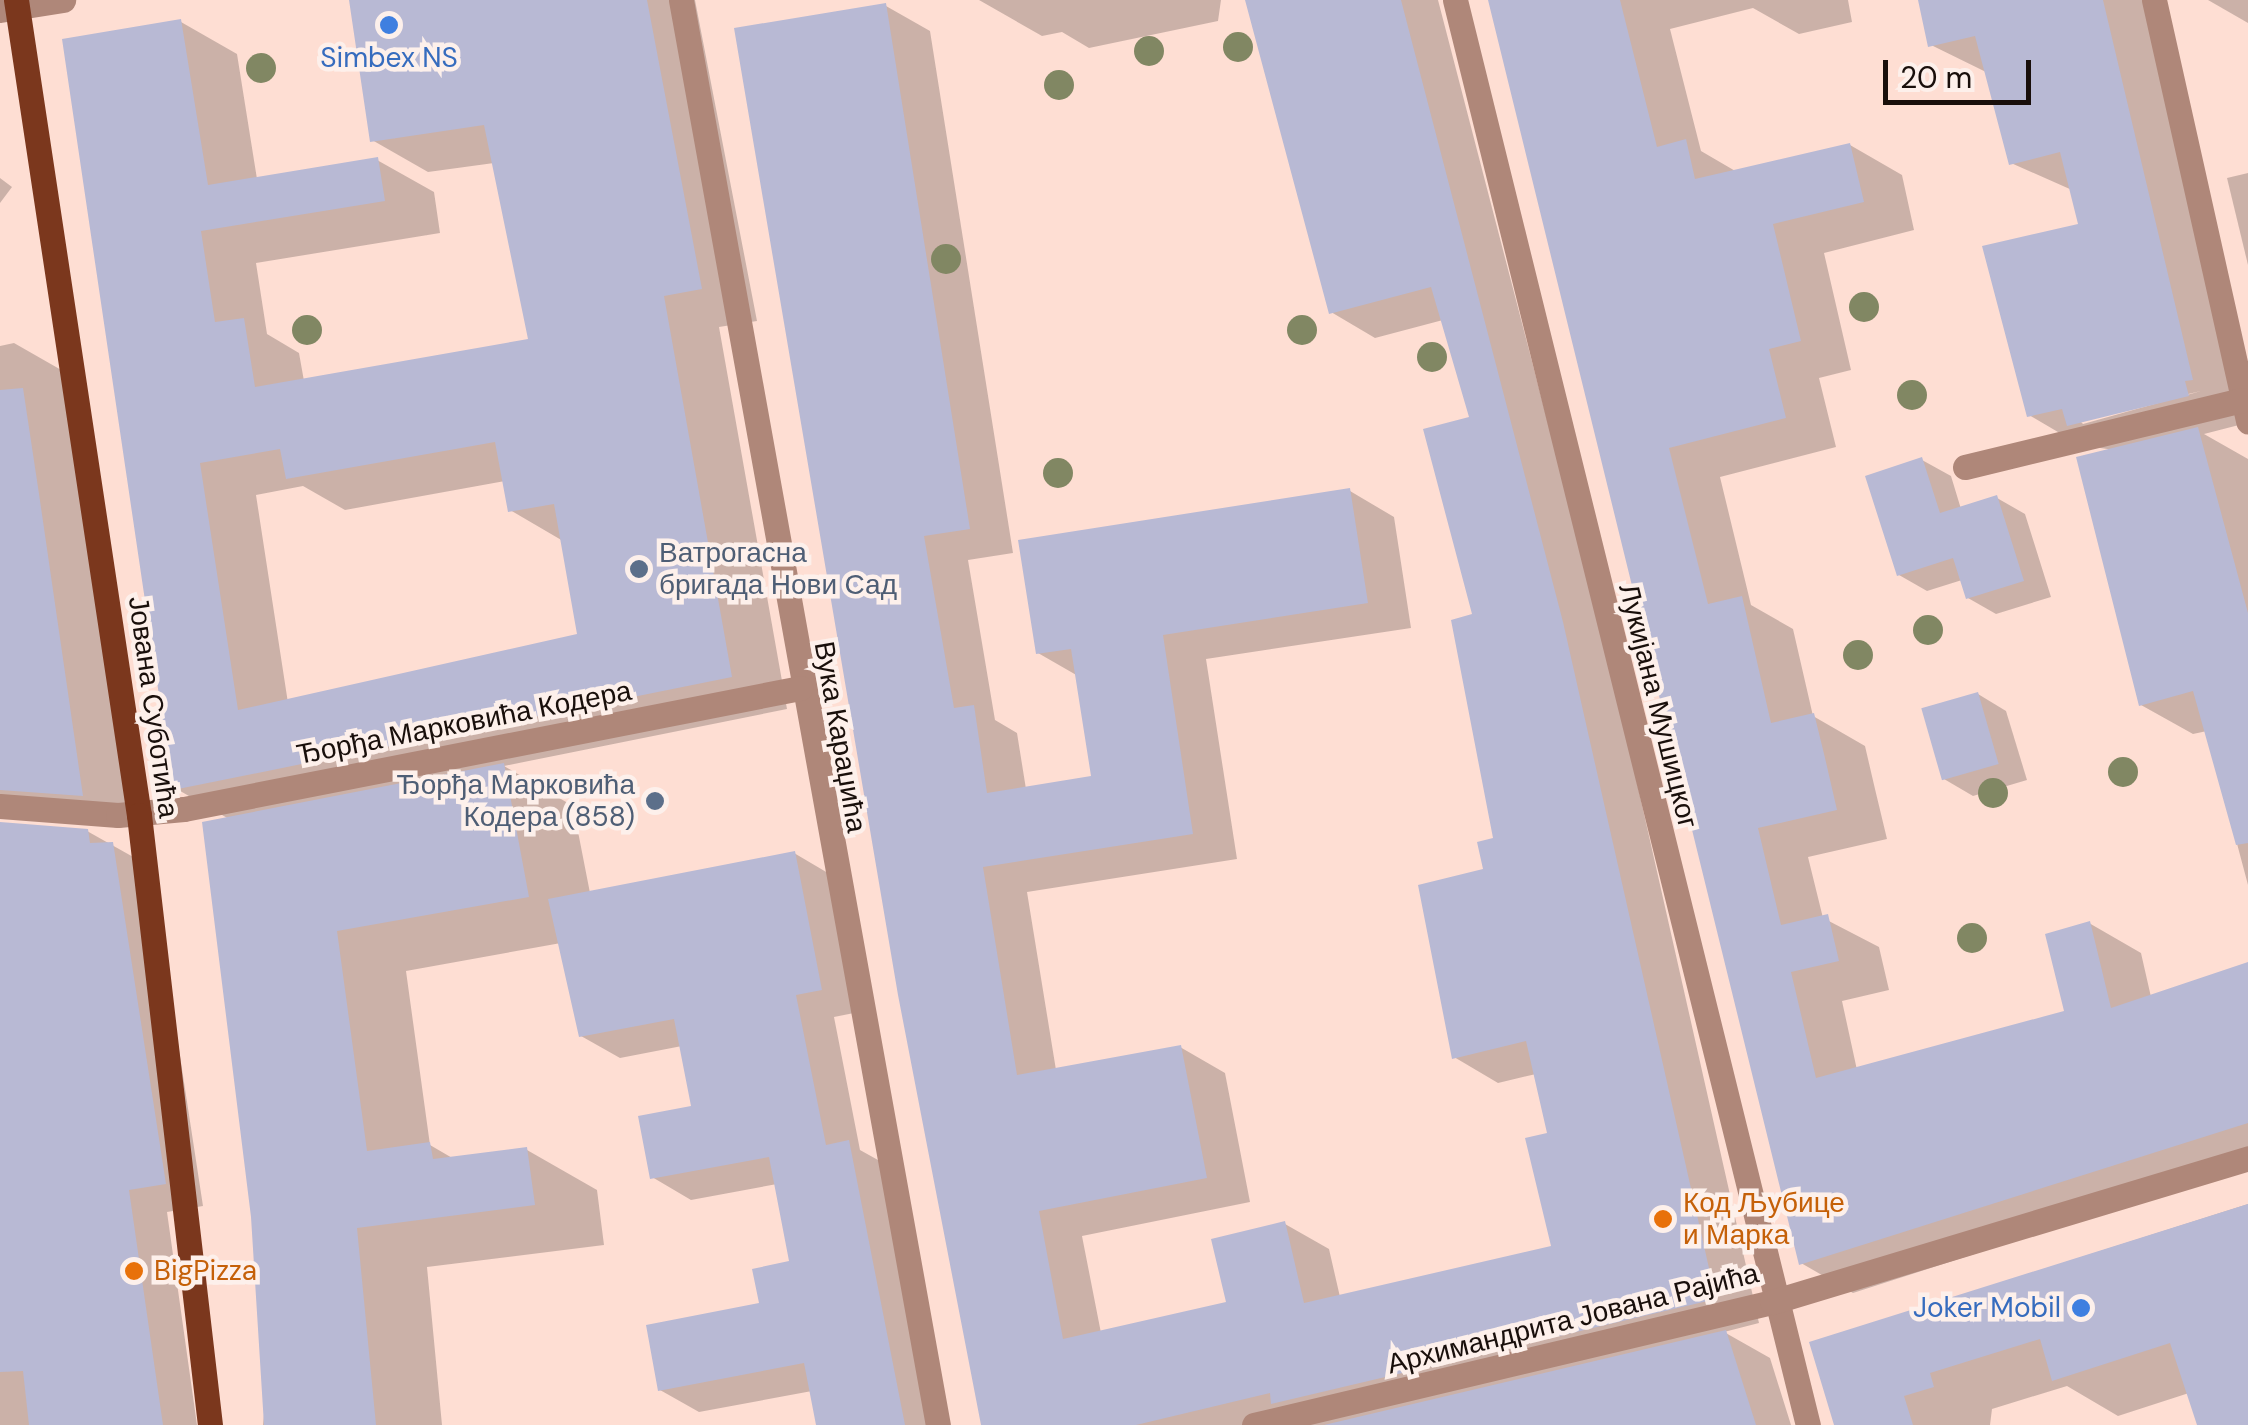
<!DOCTYPE html>
<meta charset="utf-8">
<style>
body{margin:0}
#map{position:relative;width:2248px;height:1425px;overflow:hidden;background:#feded3;font-family:"DM Sans",sans-serif}
div>[style]{position:absolute}
[style*='--x']{left:calc(var(--x)*1px);top:calc(var(--y)*1px);width:calc(var(--w)*1px);rotate:calc(var(--a)*1deg)}
.shadow>*{inset:0;background:#0003}
.building>*{inset:0;background:#b8b9d4;transform-origin:0 0}
.minor>*{height:25px;margin:-12.5px;padding:0 12.5px;transform-origin:12.5px;border-radius:12.5px;background:#af8779}
.major>*{height:25px;margin:-12.5px;padding:0 12.5px;transform-origin:12.5px;border-radius:12.5px;background:#7b371d}
.trees>*{width:30px;height:30px;margin:-15px;border-radius:50%;background:#818763}
.dots>*{width:28px;height:28px;translate:-50% -50%;box-sizing:border-box;border:5px solid #fdf0eb;border-radius:50%}
span{translate:-50% -50%;white-space:nowrap;text-align:center;line-height:1.15;-webkit-text-stroke:9px #fdf0eb;paint-order:stroke}
.shop-label{font-size:28px;color:#366cbe}
.right{translate:-100% -50%;text-align:right}
.service-label{font-size:28px;color:#4e5e75}
.left{translate:0 -50%;text-align:left}
.street-label{font-size:28px;color:#190f0b}
.food-label{font-size:28px;color:#c56008}
.scale{position:absolute;left:1883px;top:60px;width:148px;height:45px;box-sizing:border-box;border:5px solid #190f0b;border-top:0;padding-left:12px;font-size:30px;line-height:35px;white-space:nowrap;color:#190f0b;-webkit-text-stroke:8px #fdf0eb;paint-order:stroke}
</style>
<div id="map">
<div class="shadow">
<i style="clip-path:polygon(evenodd,352px 0,695px 0,757px 321px,719px 327px,787px 709px,504px 766px,573px 806px,590px 893px,794px 853px,833px 876px,859px 1012px,834px 1017px,860px 1150px,887px 1165px,939px 1425px,818px 1425px,812px 1391px,699px 1412px,660px 1390px,762px 1305px,792px 1263px,777px 1184px,691px 1200px,652px 1177px,694px 1108px,682px 1046px,620px 1058px,581px 1036px,561px 943px,406px 971px,430px 1145px,454px 1159px,527px 1150px,597px 1190px,604px 1245px,427px 1267px,442px 1425px,263px 1425px,269px 1363px,229px 819px,175px 788px,181px 22px,237px 54px,257px 179px,377px 160px,434px 192px,440px 233px,256px 263px,267px 334px,299px 353px,304px 381px,531px 341px,494px 163px,428px 172px,372px 140px,352px 0,505px 481px,510px 510px,563px 541px,580px 636px,288px 703px,256px 495px,303px 486px,345px 510px,505px 481px)"></i>
<i style="clip-path:polygon(979px 0,1221px 0,1218px 21px,1089px 48px,1062px 32px,1042px 36px)"></i>
<i style="clip-path:polygon(1248px 0,1438px 0,1607px 650px,1759px 1323px,1724px 1332px,1770px 1358px,1791px 1425px,984px 1425px,886px 6px,930px 31px,1013px 553px,968px 560px,995px 720px,1017px 733px,1026px 789px,1093px 778px,1078px 676px,1038px 653px,1350px 491px,1394px 517px,1411px 628px,1206px 659px,1237px 859px,1027px 892px,1056px 1070px,1180px 1047px,1225px 1073px,1250px 1202px,1082px 1236px,1101px 1333px,1229px 1304px,1285px 1224px,1329px 1249px,1340px 1297px,1554px 1248px,1550px 1135px,1536px 1074px,1498px 1083px,1454px 1057px,1495px 840px,1475px 616px,1472px 419px,1443px 320px,1375px 338px,1331px 312px)"></i>
<i style="clip-path:polygon(1492px 0,1848px 0,1852px 22px,1799px 34px,1753px 8px,1670px 29px,1701px 151px,1737px 172px,1850px 145px,1902px 175px,1914px 230px,1824px 253px,1851px 370px,1819px 378px,1836px 447px,1720px 477px,1751px 605px,1793px 629px,1813px 716px,1865px 746px,1875px 789px,1887px 839px,1808px 857px,1823px 918px,1879px 947px,1889px 990px,1842px 1001px,1857px 1070px,2067px 1013px,2089px 923px,2141px 953px,2151px 997px,2248px 965px,2248px 1166px,1853px 1293px,1801px 1263px)"></i>
<i style="clip-path:polygon(evenodd,1920px 0,2145px 0,2239px 425px,2204px 434px,2248px 459px,2248px 885px,2207px 731px,2193px 734px,2141px 705px,2114px 450px,2080px 445px,2029px 415px,2081px 226px,2072px 190px,2011px 163px,1988px 73px,1931px 45px,1920px 0,2201px 391px,2083px 424px,2079px 420px,2201px 391px)"></i>
<i style="clip-path:polygon(2208px 0,2248px 0,2248px 23px)"></i>
<i style="clip-path:polygon(2248px 173px,2248px 265px,2227px 178px)"></i>
<i style="clip-path:polygon(0 178px,12px 187px,0 203px)"></i>
<i style="clip-path:polygon(14px 343px,63px 371px,131px 823px,0 814px,0 346px)"></i>
<i style="clip-path:polygon(1922px 460px,1951px 476px,1961px 509px,1997px 498px,2025px 514px,2051px 597px,1996px 614px,1968px 598px,1962px 580px,1927px 591px,1899px 575px)"></i>
<i style="clip-path:polygon(1978px 694px,2006px 711px,2027px 780px,1973px 796px,1944px 779px)"></i>
<i style="clip-path:polygon(0 825px,87px 831px,151px 867px,203px 1206px,167px 1212px,197px 1425px,0 1425px)"></i>
<i style="clip-path:polygon(2248px 1204px,2248px 1425px,2199px 1425px,2189px 1393px,2118px 1416px,2067px 1386px,1992px 1409px,1990px 1425px,1839px 1425px,1812px 1343px)"></i>
</div>
<div class="building">
<i style="clip-path:polygon(evenodd,349px 0,647px 0,702px 289px,664px 296px,732px 677px,173px 790px,62px 39px,181px 19px,208px 185px,378px 157px,385px 201px,201px 231px,215px 322px,244px 318px,255px 387px,528px 339px,484px 125px,370px 142px,349px 0,495px 442px,508px 512px,554px 504px,577px 634px,238px 710px,200px 463px,280px 449px,286px 479px,495px 442px)"></i>
<i style="clip-path:polygon(1245px 0,1401px 0,1563px 622px,1716px 1299px,1271px 1404px,1270px 1393px,1136px 1425px,981px 1425px,898px 995px,734px 28px,886px 3px,970px 529px,924px 536px,954px 708px,974px 705px,987px 793px,1091px 776px,1071px 649px,1036px 654px,1018px 540px,1350px 488px,1368px 603px,1163px 635px,1193px 834px,983px 867px,1017px 1075px,1181px 1045px,1207px 1178px,1039px 1211px,1063px 1339px,1226px 1302px,1211px 1239px,1285px 1221px,1304px 1303px,1551px 1246px,1525px 1138px,1547px 1133px,1526px 1041px,1452px 1059px,1418px 885px,1483px 869px,1477px 842px,1493px 838px,1451px 620px,1472px 614px,1423px 429px,1469px 417px,1431px 287px,1329px 314px)"></i>
<i style="clip-path:polygon(1488px 0,1620px 0,1657px 147px,1686px 139px,1695px 179px,1850px 143px,1864px 202px,1773px 224px,1801px 341px,1769px 349px,1786px 418px,1669px 448px,1708px 604px,1742px 596px,1771px 723px,1814px 713px,1825px 758px,1837px 810px,1758px 828px,1781px 925px,1828px 914px,1839px 961px,1791px 972px,1816px 1078px,2064px 1011px,2045px 934px,2090px 921px,2111px 1008px,2248px 962px,2248px 1123px,1799px 1265px)"></i>
<i style="clip-path:polygon(1918px 0,2103px 0,2193px 380px,2185px 381px,2189px 396px,2067px 426px,2062px 409px,2027px 417px,1982px 246px,2078px 224px,2060px 152px,2009px 165px,1975px 36px,1928px 47px)"></i>
<i style="clip-path:polygon(23px 388px,39px 494px,83px 796px,0 790px,0 390px)"></i>
<i style="clip-path:polygon(2198px 427px,2248px 613px,2248px 843px,2236px 845px,2193px 691px,2139px 706px,2076px 457px)"></i>
<i style="clip-path:polygon(1922px 457px,1940px 513px,1997px 495px,2024px 581px,1966px 599px,1953px 558px,1897px 576px,1865px 476px)"></i>
<i style="left:1978px;top:692px;width:75px;height:59px;rotate:74deg"></i>
<i style="clip-path:polygon(504px 763px,529px 897px,337px 931px,367px 1151px,430px 1142px,433px 1159px,527px 1147px,535px 1205px,357px 1228px,376px 1425px,264px 1425px,251px 1217px,202px 822px)"></i>
<i style="clip-path:polygon(0 822px,88px 829px,90px 843px,113px 842px,166px 1184px,129px 1190px,163px 1425px,29px 1425px,23px 1371px,0 1372px)"></i>
<i style="clip-path:polygon(795px 851px,822px 990px,796px 995px,826px 1145px,849px 1140px,905px 1425px,816px 1425px,804px 1363px,658px 1391px,646px 1325px,759px 1303px,752px 1269px,789px 1261px,769px 1157px,650px 1179px,638px 1116px,691px 1106px,674px 1019px,579px 1037px,548px 899px)"></i>
<i style="clip-path:polygon(2248px 1204px,2248px 1425px,2197px 1425px,2170px 1343px,2052px 1381px,2040px 1339px,1930px 1373px,1934px 1387px,1904px 1396px,1913px 1425px,1834px 1425px,1809px 1342px)"></i>
<i style="clip-path:polygon(1726px 1330px,1756px 1425px,1324px 1425px)"></i>
</div>
<div class="minor">
<i style="--x:681;--y:0;--w:1448;--a:79.78"></i>
<i style="--x:1455;--y:0;--w:1468;--a:76.09"></i>
<i style="--x:2154;--y:0;--w:432;--a:77.4"></i>
<i style="--x:0;--y:10;--w:64;--a:-9"></i>
<i style="--x:1965;--y:467;--w:285;--a:-13.6"></i>
<i style="--x:0;--y:806;--w:118;--a:4.4"></i>
<i style="--x:118;--y:815;--w:66;--a:-5.2"></i>
<i style="--x:184;--y:809;--w:628;--a:-11.11"></i>
<i style="--x:1254;--y:1425;--w:532;--a:-13.36"></i>
<i style="--x:1772;--y:1302;--w:497;--a:-16.8"></i>
</div>
<div class="major">
<i style="--x:16;--y:0;--w:824;--a:81.42"></i>
<i style="--x:139;--y:815;--w:614;--a:83.36"></i>
</div>
<div class="trees">
<i style="left:1238px;top:47px"></i>
<i style="left:1149px;top:51px"></i>
<i style="left:261px;top:68px"></i>
<i style="left:1059px;top:85px"></i>
<i style="left:946px;top:259px"></i>
<i style="left:1864px;top:307px"></i>
<i style="left:307px;top:330px"></i>
<i style="left:1302px;top:330px"></i>
<i style="left:1432px;top:357px"></i>
<i style="left:1912px;top:395px"></i>
<i style="left:1058px;top:473px"></i>
<i style="left:1928px;top:630px"></i>
<i style="left:1858px;top:655px"></i>
<i style="left:2123px;top:772px"></i>
<i style="left:1993px;top:793px"></i>
<i style="left:1972px;top:938px"></i>
</div>
<div class="dots">
<i style="left:389px;top:25px;background:#3f7fe0"></i>
<i style="left:639px;top:569px;background:#5c6f8a"></i>
<i style="left:655px;top:801px;background:#5c6f8a"></i>
<i style="left:1663px;top:1219px;background:#e8710a"></i>
<i style="left:134px;top:1271px;background:#e8710a"></i>
<i style="left:2081px;top:1308px;background:#3f7fe0"></i>
</div>
<div class="shop-label">
<span style="left:389px;top:58px">Simbex NS</span>
<span class="right" style="left:2061px;top:1308px">Joker Mobil</span>
</div>
<div class="service-label">
<span class="left" style="left:659px;top:569px">Ватрогасна<br>бригада Нови Сад</span>
<span class="right" style="left:635px;top:801px">Ђорђа Марковића<br>Кодера (858)</span>
</div>
<div class="street-label">
<span style="left:1658px;top:706px;rotate:76deg">Лукијана Мушицког</span>
<span style="left:153px;top:707px;rotate:82deg">Јована Суботића</span>
<span style="left:464px;top:723px;rotate:-11deg">Ђорђа Марковића Кодера</span>
<span style="left:840px;top:737px;rotate:80deg">Вука Караџића</span>
<span style="left:1573px;top:1319px;rotate:-14deg">Архимандрита Јована Рајића</span>
</div>
<div class="food-label">
<span class="left" style="left:1683px;top:1219px">Код Љубице<br>и Марка</span>
<span class="left" style="left:154px;top:1271px">BigPizza</span>
</div>
<div class="scale">20 m</div>
</div>
